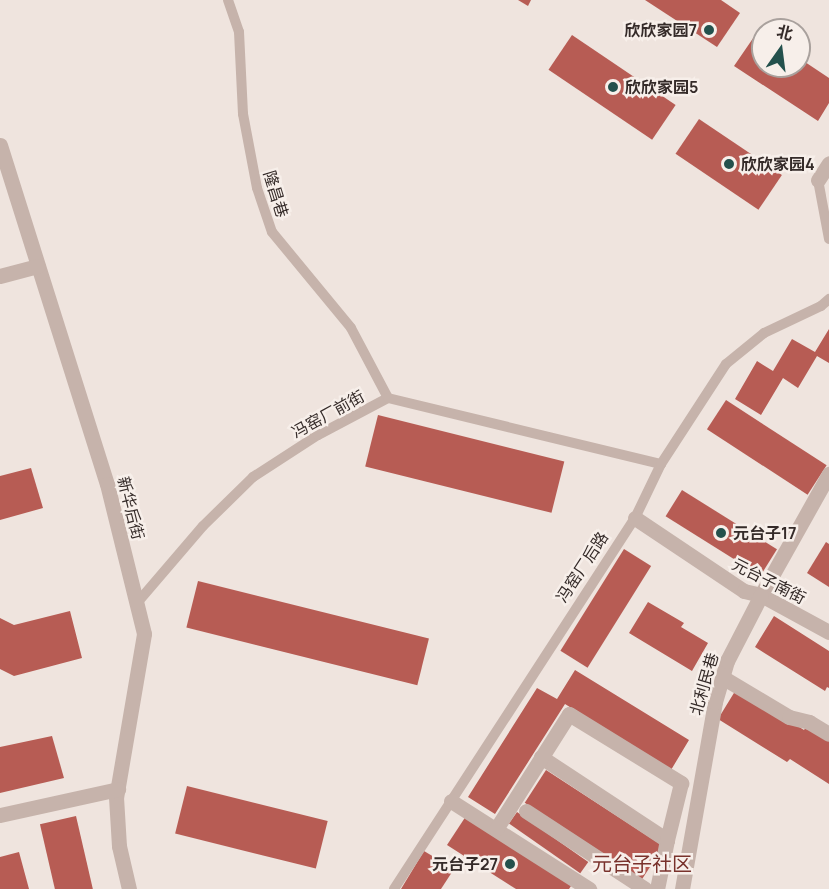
<!DOCTYPE html>
<meta charset="utf-8">
<style>
body{margin:0}
#map{position:relative;width:829px;height:889px;overflow:hidden;background:#efe4de;font-family:Manrope,"Noto Sans SC",sans-serif}
div>[style]{position:absolute}
[style*='--x']{left:calc(var(--x)*1px);top:calc(var(--y)*1px);width:calc(var(--w)*1px);rotate:calc(var(--a)*1deg)}
.building>*{inset:0;background:#b75c54;transform-origin:0 0}
.service>*{height:10px;margin:-5px;padding:0 5px;transform-origin:5px;border-radius:5px;background:#c6b3ab}
.minor>*{height:15px;margin:-7.5px;padding:0 7.5px;transform-origin:7.5px;border-radius:7.5px;background:#c6b3ab}
.tertiary>*{height:15px;margin:-7.5px;padding:0 7.5px;transform-origin:7.5px;border-radius:7.5px;background:#c6b3ab}
.dots>*{width:16px;height:16px;translate:-50% -50%;box-sizing:border-box;border:3px solid #f7efea;border-radius:50%}
span{translate:-50% -50%;white-space:nowrap;text-align:center;line-height:1.15;-webkit-text-stroke:5px #f7efea;paint-order:stroke}
.poi-label{font-size:16px;color:#352b29;font-weight:700}
.right{translate:-100% -50%;text-align:right}
.left{translate:0 -50%;text-align:left}
.street-label{font-size:16px;color:#352b29}
.quarter-label{font-size:20px;color:#79322c}
.north{position:absolute;left:751px;top:18px;width:60px;height:60px;box-sizing:border-box;background:#f7efea;border:2px solid #a9a19d;border-radius:50%;rotate:14deg;font-size:16px;font-weight:700;line-height:24px;text-align:center;color:#352b29}
.north::after{content:'';display:block;margin:auto;width:21px;height:27px;background:#24514d;clip-path:polygon(50% 0,100% 100%,50% 72%,0 100%)}
</style>
<div id="map">
<div class="building">
<i style="clip-path:polygon(518px 0,531px 0,528px 6px)"></i>
<i style="clip-path:polygon(645px 0,721px 0,740px 13px,717px 47px)"></i>
<i style="clip-path:polygon(758px 31px,763px 34px,763px 66px,799px 66px,799px 58px,829px 78px,829px 103px,818px 121px,734px 66px)"></i>
<i style="left:572px;top:35px;width:125px;height:42px;rotate:34deg"></i>
<i style="left:699px;top:119px;width:100px;height:42px;rotate:34deg"></i>
<i style="clip-path:polygon(829px 329px,829px 363px,817px 356px,798px 388px,783px 378px,761px 415px,735px 399px,757px 361px,773px 371px,792px 339px,815px 352px)"></i>
<i style="left:726px;top:400px;width:120px;height:35px;rotate:33deg"></i>
<i style="left:378px;top:415px;width:192px;height:53px;rotate:14deg"></i>
<i style="clip-path:polygon(31px 468px,43px 508px,0 520px,0 476px)"></i>
<i style="left:682px;top:490px;width:112px;height:31px;rotate:32deg"></i>
<i style="clip-path:polygon(826px 542px,829px 544px,829px 587px,807px 573px)"></i>
<i style="left:624px;top:549px;width:32px;height:120px;rotate:32deg"></i>
<i style="left:198px;top:581px;width:238px;height:48px;rotate:14deg"></i>
<i style="clip-path:polygon(648px 602px,684px 623px,681px 627px,708px 643px,692px 671px,629px 633px)"></i>
<i style="clip-path:polygon(70px 611px,82px 658px,14px 676px,0 669px,0 618px,14px 625px)"></i>
<i style="clip-path:polygon(774px 616px,829px 651px,829px 688px,827px 687px,825px 691px,755px 647px)"></i>
<i style="clip-path:polygon(575px 670px,689px 740px,671px 770px,565px 704px,495px 814px,468px 797px,537px 688px,557px 699px)"></i>
<i style="clip-path:polygon(737px 688px,804px 730px,808px 724px,829px 737px,829px 784px,790px 759px,787px 762px,718px 719px)"></i>
<i style="clip-path:polygon(52px 736px,64px 778px,0 793px,0 747px)"></i>
<i style="left:546px;top:770px;width:140px;height:39px;rotate:33deg"></i>
<i style="left:187px;top:786px;width:145px;height:49px;rotate:14deg"></i>
<i style="left:517px;top:812px;width:87px;height:14px;rotate:35deg"></i>
<i style="left:76px;top:816px;width:75px;height:37px;rotate:77deg"></i>
<i style="clip-path:polygon(466px 816px,573px 883px,569px 889px,516px 889px,447px 845px)"></i>
<i style="clip-path:polygon(424px 851px,454px 869px,441px 889px,401px 889px)"></i>
<i style="clip-path:polygon(19px 852px,29px 889px,0 889px,0 857px)"></i>
</div>
<div class="service">
<i style="--x:228;--y:0;--w:34;--a:71"></i>
<i style="--x:239;--y:32;--w:82;--a:87.2"></i>
<i style="--x:243;--y:114;--w:75;--a:79.3"></i>
<i style="--x:257;--y:188;--w:46;--a:71.2"></i>
<i style="--x:272;--y:232;--w:124;--a:50.5"></i>
<i style="--x:351;--y:328;--w:79;--a:62.1"></i>
<i style="--x:818;--y:180;--w:60;--a:79.4"></i>
<i style="--x:137;--y:603;--w:101;--a:-49.4"></i>
<i style="--x:203;--y:526;--w:70;--a:-44.4"></i>
<i style="--x:253;--y:477;--w:77;--a:-32.9"></i>
<i style="--x:318;--y:435;--w:79;--a:-27.9"></i>
<i style="--x:388;--y:398;--w:281;--a:13.6"></i>
<i style="--x:394;--y:889;--w:442;--a:-57"></i>
<i style="--x:635;--y:518;--w:60;--a:-64.3"></i>
<i style="--x:661;--y:464;--w:119;--a:-57"></i>
<i style="--x:726;--y:364;--w:49;--a:-39.2"></i>
<i style="--x:764;--y:333;--w:63;--a:-25.3"></i>
<i style="--x:821;--y:306;--w:11;--a:-41"></i>
</div>
<div class="minor">
<i style="--x:761;--y:595;--w:139;--a:-60.7"></i>
<i style="--x:722;--y:677;--w:78;--a:30.8"></i>
<i style="--x:789;--y:717;--w:21;--a:14"></i>
<i style="--x:809;--y:722;--w:23;--a:31"></i>
<i style="--x:541;--y:757;--w:151;--a:33.4"></i>
<i style="--x:667;--y:840;--w:50;--a:101.5"></i>
<i style="--x:451;--y:801;--w:164;--a:32.5"></i>
<i style="--x:526;--y:811;--w:142;--a:33.2"></i>
<i style="--x:496;--y:829;--w:136;--a:-57.6"></i>
<i style="--x:569;--y:714;--w:132;--a:31.6"></i>
<i style="--x:681;--y:783;--w:59;--a:103.8"></i>
</div>
<div class="tertiary">
<i style="--x:0;--y:145;--w:355;--a:72.5"></i>
<i style="--x:107;--y:484;--w:154;--a:76.1"></i>
<i style="--x:144;--y:634;--w:165;--a:99.7"></i>
<i style="--x:116;--y:797;--w:49;--a:86.5"></i>
<i style="--x:119;--y:846;--w:44;--a:76.9"></i>
<i style="--x:818;--y:180;--w:20;--a:-57"></i>
<i style="--x:0;--y:276;--w:39;--a:-15"></i>
<i style="--x:635;--y:518;--w:131;--a:33.8"></i>
<i style="--x:744;--y:591;--w:17;--a:13"></i>
<i style="--x:761;--y:595;--w:77;--a:28.6"></i>
<i style="--x:0;--y:815;--w:121;--a:-12.4"></i>
<i style="--x:682;--y:889;--w:190;--a:-80"></i>
<i style="--x:715;--y:702;--w:43;--a:-73.7"></i>
<i style="--x:727;--y:661;--w:74;--a:-62.7"></i>
</div>
<div class="dots">
<i style="left:709px;top:30px;background:#24514d"></i>
<i style="left:613px;top:87px;background:#24514d"></i>
<i style="left:729px;top:164px;background:#24514d"></i>
<i style="left:721px;top:533px;background:#24514d"></i>
<i style="left:510px;top:864px;background:#24514d"></i>
</div>
<div class="poi-label">
<span class="right" style="left:697px;top:30px">欣欣家园7</span>
<span class="left" style="left:625px;top:87px">欣欣家园5</span>
<span class="left" style="left:741px;top:164px">欣欣家园4</span>
<span class="left" style="left:733px;top:533px">元台子17</span>
<span class="right" style="left:498px;top:864px">元台子27</span>
</div>
<div class="street-label">
<span style="left:276px;top:194px;rotate:73deg">隆昌巷</span>
<span style="left:328px;top:414px;rotate:-29deg">冯窑厂前街</span>
<span style="left:131px;top:508px;rotate:76deg">新华后街</span>
<span style="left:582px;top:567px;rotate:-57deg">冯窑厂后路</span>
<span style="left:769px;top:581px;rotate:27deg">元台子南街</span>
<span style="left:704px;top:684px;rotate:-74deg">北利民巷</span>
</div>
<div class="quarter-label">
<span style="left:642px;top:863px">元台子社区</span>
</div>
<div class="north">北</div>
</div>
